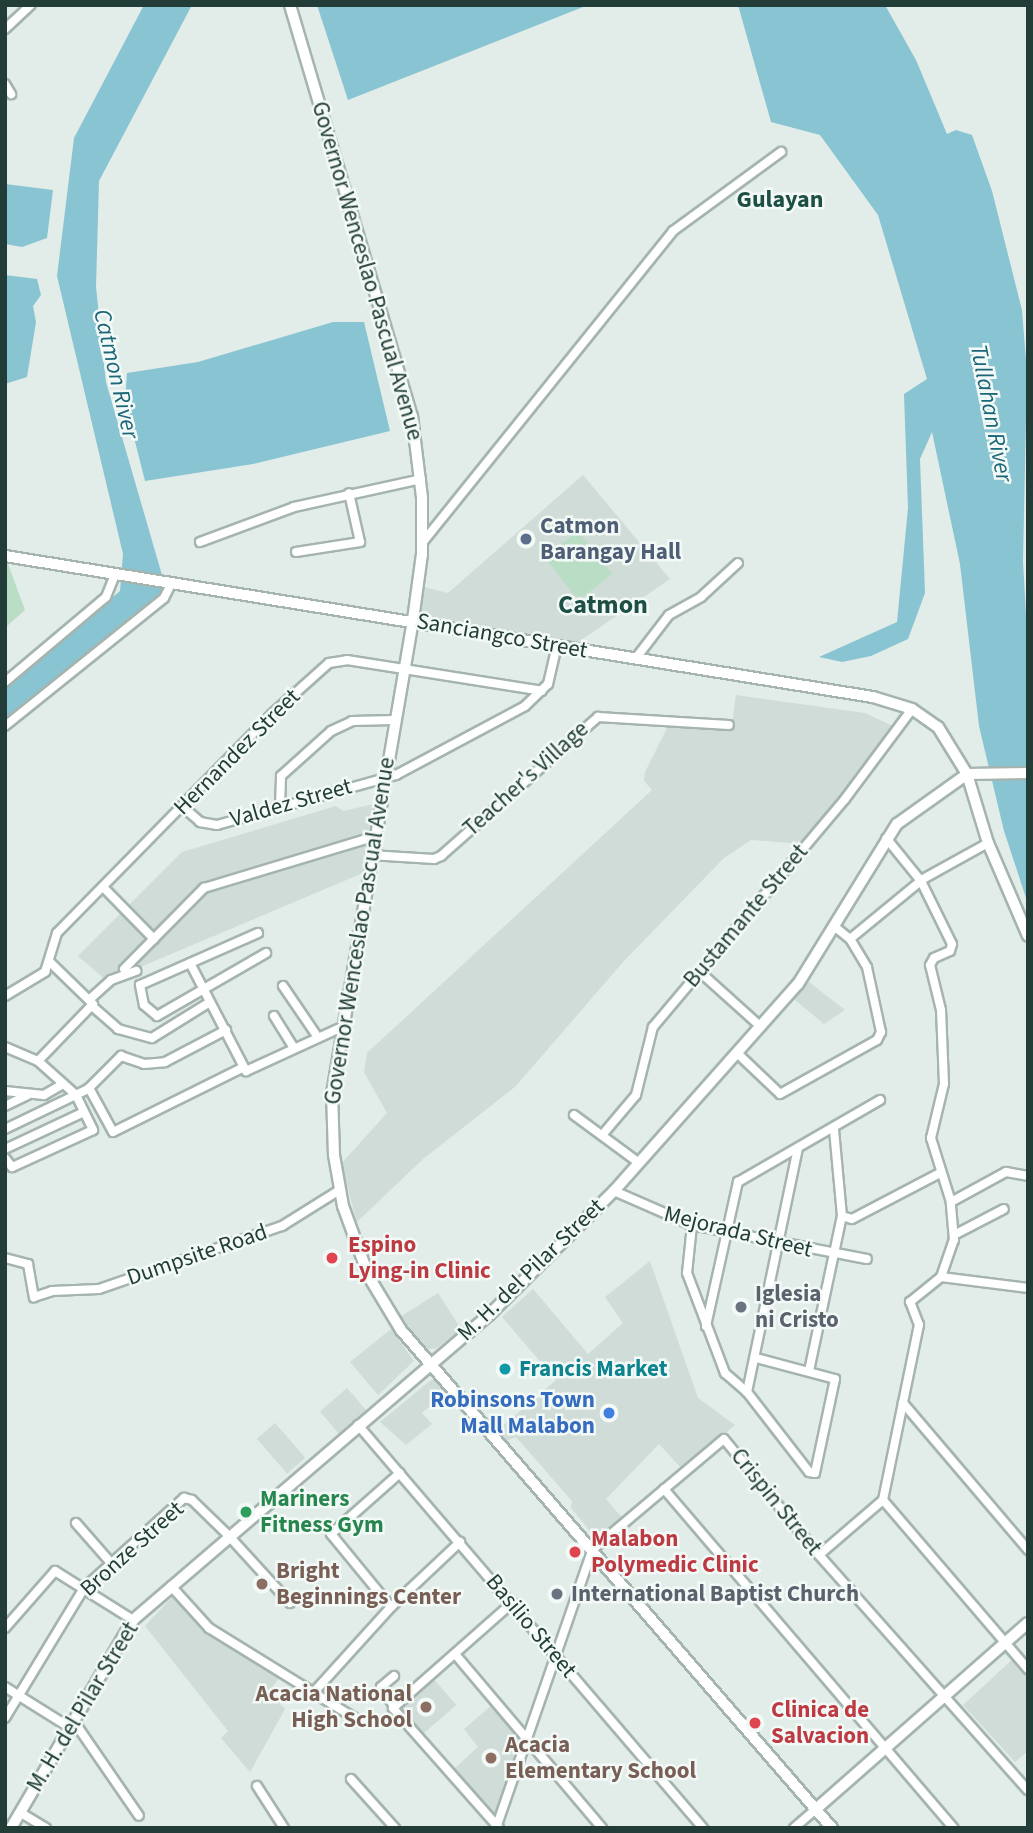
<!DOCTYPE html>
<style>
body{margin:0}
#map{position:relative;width:1033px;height:1833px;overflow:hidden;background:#e2ece8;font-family:"Source Sans 3",sans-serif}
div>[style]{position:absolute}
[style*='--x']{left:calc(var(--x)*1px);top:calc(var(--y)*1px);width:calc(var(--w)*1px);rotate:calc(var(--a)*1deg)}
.built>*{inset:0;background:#d0dcd7;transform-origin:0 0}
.green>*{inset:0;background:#baddc5}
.water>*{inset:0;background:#89c4d2}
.roads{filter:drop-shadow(2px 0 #a5b4af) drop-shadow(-2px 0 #a5b4af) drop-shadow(0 2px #a5b4af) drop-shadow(0 -2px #a5b4af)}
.minor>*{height:8px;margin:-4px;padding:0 4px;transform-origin:4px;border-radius:4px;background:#fff}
.tertiary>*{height:10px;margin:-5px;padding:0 5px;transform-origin:5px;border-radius:5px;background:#fff}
.secondary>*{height:10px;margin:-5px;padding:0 5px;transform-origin:5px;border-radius:5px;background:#fff}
.dots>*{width:19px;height:19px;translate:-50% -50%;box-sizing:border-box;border:4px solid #f2f9f6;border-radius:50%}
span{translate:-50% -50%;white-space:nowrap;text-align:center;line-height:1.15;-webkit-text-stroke:5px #f2f9f6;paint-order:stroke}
.street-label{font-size:23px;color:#223d37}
.service-label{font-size:23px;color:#4e5e75;font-weight:700}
.left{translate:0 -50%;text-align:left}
.health-label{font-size:23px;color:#be3a42;font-weight:700}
.worship-label{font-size:23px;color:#5b616d;font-weight:700}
.culture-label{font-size:23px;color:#0d838f;font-weight:700}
.shop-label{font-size:23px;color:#366cbe;font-weight:700}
.right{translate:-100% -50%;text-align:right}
.leisure-label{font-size:23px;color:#27864d;font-weight:700}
.education-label{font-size:23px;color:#785e54;font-weight:700}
.neighbourhood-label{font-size:24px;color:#1d4f45;font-weight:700}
.water-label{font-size:24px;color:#1b6679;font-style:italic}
.quarter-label{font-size:26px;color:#1d4f45;font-weight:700}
.frame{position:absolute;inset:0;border:7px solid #223d37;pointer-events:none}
</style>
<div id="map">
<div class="built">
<i style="clip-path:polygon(583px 475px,670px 579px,577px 643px,421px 616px,424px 587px,448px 593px)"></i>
<i style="clip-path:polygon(736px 695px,865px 713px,893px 726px,803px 844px,751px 840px,724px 858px,623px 962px,516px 1086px,423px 1159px,357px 1222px,341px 1164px,387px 1113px,364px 1072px,367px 1053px,652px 790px,644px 781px,645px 772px,669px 724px,731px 730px)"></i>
<i style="clip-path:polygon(374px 804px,363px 873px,107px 981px,78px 956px,182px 852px,336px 806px,343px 811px)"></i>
<i style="clip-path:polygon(809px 982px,845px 1010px,824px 1024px,794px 999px)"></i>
<i style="clip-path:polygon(650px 1261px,698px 1398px,735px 1425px,683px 1470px,659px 1444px,606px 1499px,624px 1520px,599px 1542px,571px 1508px,572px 1501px,516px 1437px,506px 1441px,497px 1431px,556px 1380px,502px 1317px,533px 1289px,588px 1354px,623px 1323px,605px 1297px)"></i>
<i style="clip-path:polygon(438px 1293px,461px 1329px,437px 1348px,424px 1350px,400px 1317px)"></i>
<i style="clip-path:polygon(391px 1329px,414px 1361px,378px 1395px,350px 1362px)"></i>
<i style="clip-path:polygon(431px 1380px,438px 1380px,448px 1390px,422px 1413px,432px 1424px,406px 1445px,380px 1422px)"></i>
<i style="left:347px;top:1388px;width:33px;height:36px;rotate:49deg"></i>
<i style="left:275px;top:1423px;width:46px;height:24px;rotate:49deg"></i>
<i style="clip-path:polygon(175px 1594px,213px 1636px,282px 1674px,269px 1692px,285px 1709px,250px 1772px,221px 1738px,228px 1731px,145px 1626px)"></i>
<i style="clip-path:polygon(1014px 1658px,1028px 1673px,1028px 1751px,1015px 1762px,963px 1705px)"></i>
<i style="left:432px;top:1677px;width:37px;height:48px;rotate:49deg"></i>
<i style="clip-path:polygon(492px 1705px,522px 1739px,494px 1816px,454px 1769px,478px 1747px,464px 1729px)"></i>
</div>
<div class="green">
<i style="clip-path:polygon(578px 531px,612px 574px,583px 597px,575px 596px,544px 557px)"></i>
<i style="clip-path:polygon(7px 561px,25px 610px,6px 627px,5px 562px)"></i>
</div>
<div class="water">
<i style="clip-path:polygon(144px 5px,192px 5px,99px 181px,96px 287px,106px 382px,162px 575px,163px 592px,5px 720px,5px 687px,120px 591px,123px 554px,57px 276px,74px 138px)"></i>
<i style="clip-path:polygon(317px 5px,588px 5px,348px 100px)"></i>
<i style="clip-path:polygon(738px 5px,885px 5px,916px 60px,947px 134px,956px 130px,972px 135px,992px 191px,1022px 310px,1027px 373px,1023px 561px,1028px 651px,1028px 904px,1004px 831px,979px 726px,960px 564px,932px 432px,920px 459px,925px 593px,908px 639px,871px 656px,842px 662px,819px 657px,897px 622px,908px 508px,904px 394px,927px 379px,878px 215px,820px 135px,771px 122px)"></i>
<i style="clip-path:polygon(5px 184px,53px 190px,47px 238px,22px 247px,5px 244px)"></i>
<i style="clip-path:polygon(5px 275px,37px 279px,41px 295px,33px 306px,36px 322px,27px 377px,5px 384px)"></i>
<i style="clip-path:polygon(333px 322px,364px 322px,390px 431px,253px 464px,145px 481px,125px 402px,127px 373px,198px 362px)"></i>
</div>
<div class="roads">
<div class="minor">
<i style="--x:5;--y:29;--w:35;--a:-43"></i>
<i style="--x:5;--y:84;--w:12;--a:59"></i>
<i style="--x:200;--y:542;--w:100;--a:-20.4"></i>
<i style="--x:294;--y:507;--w:130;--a:-12.4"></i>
<i style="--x:423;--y:542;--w:399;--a:-51.2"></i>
<i style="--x:673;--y:231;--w:134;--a:-36.2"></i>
<i style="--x:296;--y:552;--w:65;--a:-8.9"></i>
<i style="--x:360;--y:542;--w:50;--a:-102.7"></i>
<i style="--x:636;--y:658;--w:54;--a:-52.5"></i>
<i style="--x:669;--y:615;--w:37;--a:-29"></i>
<i style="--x:701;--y:597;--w:50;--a:-42.6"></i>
<i style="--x:5;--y:682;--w:132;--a:-40.1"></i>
<i style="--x:106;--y:597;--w:24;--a:-68"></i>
<i style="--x:5;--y:726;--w:204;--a:-38.8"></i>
<i style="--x:164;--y:598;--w:16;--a:-63"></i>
<i style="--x:280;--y:806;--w:30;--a:-88"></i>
<i style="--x:281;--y:776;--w:67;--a:-42"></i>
<i style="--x:331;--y:731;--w:23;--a:-25"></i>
<i style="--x:352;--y:721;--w:42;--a:-1.4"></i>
<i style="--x:183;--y:807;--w:23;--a:41"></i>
<i style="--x:200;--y:822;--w:17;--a:10"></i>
<i style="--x:217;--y:825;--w:186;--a:-15.6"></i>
<i style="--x:396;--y:775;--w:146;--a:-28.1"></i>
<i style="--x:525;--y:706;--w:32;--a:-44"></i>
<i style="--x:548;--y:684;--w:40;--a:-77"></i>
<i style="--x:370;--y:855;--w:64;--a:3.6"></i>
<i style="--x:434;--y:859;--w:8;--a:-23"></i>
<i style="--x:441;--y:856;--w:210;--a:-41.5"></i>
<i style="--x:598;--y:717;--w:131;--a:3.5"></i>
<i style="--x:103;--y:887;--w:73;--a:45.6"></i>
<i style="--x:258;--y:933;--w:129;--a:156.2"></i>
<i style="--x:140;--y:985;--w:20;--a:79"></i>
<i style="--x:144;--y:1005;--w:17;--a:40"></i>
<i style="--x:157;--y:1016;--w:126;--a:-30"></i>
<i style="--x:850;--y:939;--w:94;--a:-39.4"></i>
<i style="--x:923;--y:879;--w:74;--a:-29"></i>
<i style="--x:190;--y:963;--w:122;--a:62.6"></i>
<i style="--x:246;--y:1071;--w:106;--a:-24.6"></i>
<i style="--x:124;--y:969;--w:114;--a:-45.4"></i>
<i style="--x:204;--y:888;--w:177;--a:-16.8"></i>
<i style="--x:700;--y:972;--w:82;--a:42"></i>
<i style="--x:283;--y:986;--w:60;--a:55.8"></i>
<i style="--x:5;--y:996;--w:47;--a:-31"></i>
<i style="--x:45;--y:972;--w:41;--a:-72.9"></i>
<i style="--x:57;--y:933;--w:307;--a:-45.5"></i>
<i style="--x:272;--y:714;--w:76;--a:-41.8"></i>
<i style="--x:329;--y:663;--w:18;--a:-9"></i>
<i style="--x:347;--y:660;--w:197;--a:9"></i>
<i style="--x:90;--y:999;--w:28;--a:-42"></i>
<i style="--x:111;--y:980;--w:27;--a:-20"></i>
<i style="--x:92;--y:1006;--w:35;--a:41"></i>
<i style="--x:118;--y:1029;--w:35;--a:15"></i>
<i style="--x:152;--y:1038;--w:68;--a:-31.8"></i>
<i style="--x:274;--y:1016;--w:36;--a:58"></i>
<i style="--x:5;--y:1047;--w:36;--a:23"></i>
<i style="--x:38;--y:1061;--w:51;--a:41.8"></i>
<i style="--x:76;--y:1095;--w:39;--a:64"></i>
<i style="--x:93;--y:1130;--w:89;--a:155.4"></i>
<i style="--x:12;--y:1167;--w:11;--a:-128"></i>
<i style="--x:737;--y:1053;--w:59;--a:43.6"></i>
<i style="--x:780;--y:1094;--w:111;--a:-29.1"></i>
<i style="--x:877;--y:1040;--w:9;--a:-63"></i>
<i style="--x:881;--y:1032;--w:66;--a:-102.2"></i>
<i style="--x:867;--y:967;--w:33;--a:-121"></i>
<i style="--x:850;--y:939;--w:19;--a:-141"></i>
<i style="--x:38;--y:1061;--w:79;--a:-46"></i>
<i style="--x:93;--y:1004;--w:59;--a:-135.7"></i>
<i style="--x:89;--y:1088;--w:50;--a:61.4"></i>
<i style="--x:113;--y:1132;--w:146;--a:-26.4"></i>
<i style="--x:5;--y:1091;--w:39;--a:6"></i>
<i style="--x:44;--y:1095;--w:22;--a:-30"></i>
<i style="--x:5;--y:1106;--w:25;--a:-26"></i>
<i style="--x:574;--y:1115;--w:81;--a:36.4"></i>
<i style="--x:5;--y:1129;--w:92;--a:-25.7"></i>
<i style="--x:88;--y:1089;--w:47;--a:-45"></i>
<i style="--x:121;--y:1056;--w:24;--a:19"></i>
<i style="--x:144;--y:1064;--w:21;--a:-5"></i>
<i style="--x:165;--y:1062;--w:69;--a:-27.7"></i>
<i style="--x:603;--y:1134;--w:51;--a:-49.8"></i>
<i style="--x:636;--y:1095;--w:70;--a:-76"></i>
<i style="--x:653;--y:1027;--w:298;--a:-49.9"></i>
<i style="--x:845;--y:799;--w:112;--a:-53.3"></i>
<i style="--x:5;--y:1149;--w:87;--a:-25.1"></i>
<i style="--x:614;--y:1191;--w:85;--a:23.6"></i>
<i style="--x:692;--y:1225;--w:178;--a:11"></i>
<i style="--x:951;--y:1202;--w:63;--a:-28.6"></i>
<i style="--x:1006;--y:1172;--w:22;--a:10"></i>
<i style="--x:842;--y:1216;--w:10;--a:17"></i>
<i style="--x:852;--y:1219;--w:99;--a:-27.6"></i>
<i style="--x:692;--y:1225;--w:48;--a:95.9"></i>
<i style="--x:687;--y:1273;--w:107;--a:69.2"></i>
<i style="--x:725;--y:1373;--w:29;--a:41"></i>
<i style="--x:747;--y:1392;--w:101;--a:52.2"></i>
<i style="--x:809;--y:1472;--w:6;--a:9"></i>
<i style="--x:815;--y:1473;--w:96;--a:-78"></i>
<i style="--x:835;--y:1379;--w:82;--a:-165.1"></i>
<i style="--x:954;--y:1235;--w:56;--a:-27.5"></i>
<i style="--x:5;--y:1258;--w:24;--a:15"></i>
<i style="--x:28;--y:1264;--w:34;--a:80"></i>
<i style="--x:34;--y:1297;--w:19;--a:-18"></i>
<i style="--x:52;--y:1291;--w:47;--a:-2.4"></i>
<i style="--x:99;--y:1289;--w:194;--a:-19"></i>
<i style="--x:282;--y:1226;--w:66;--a:-32"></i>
<i style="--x:941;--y:1277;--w:88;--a:7.2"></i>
<i style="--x:706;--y:1326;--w:148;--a:-77.5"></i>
<i style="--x:738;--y:1182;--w:164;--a:-30"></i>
<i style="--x:809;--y:1371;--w:158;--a:-78"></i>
<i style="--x:842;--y:1216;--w:87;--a:-95.3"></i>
<i style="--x:747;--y:1392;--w:249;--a:-78.2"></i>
<i style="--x:903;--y:1403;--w:193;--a:49.6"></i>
<i style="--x:358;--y:1425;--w:531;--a:49.43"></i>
<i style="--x:664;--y:1489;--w:446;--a:49.5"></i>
<i style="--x:883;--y:1500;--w:223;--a:49.4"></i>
<i style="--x:76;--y:1523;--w:53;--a:48.8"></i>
<i style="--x:819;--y:1555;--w:84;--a:-40.7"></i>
<i style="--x:883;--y:1500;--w:179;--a:-78.4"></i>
<i style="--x:919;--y:1325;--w:25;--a:-111"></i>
<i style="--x:910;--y:1302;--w:40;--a:-39"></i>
<i style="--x:941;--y:1277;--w:39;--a:-71"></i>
<i style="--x:954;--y:1240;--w:38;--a:-95"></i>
<i style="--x:951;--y:1202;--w:67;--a:-107.4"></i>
<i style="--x:931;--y:1138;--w:56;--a:-76.5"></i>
<i style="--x:944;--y:1084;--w:74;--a:-92.3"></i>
<i style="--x:941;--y:1010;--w:46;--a:-103.7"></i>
<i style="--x:930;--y:965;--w:8;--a:-60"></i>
<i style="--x:934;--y:958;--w:17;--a:-24"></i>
<i style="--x:950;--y:951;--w:7;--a:-74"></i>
<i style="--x:952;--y:944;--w:70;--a:-116.2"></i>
<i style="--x:921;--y:881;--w:55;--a:-129.1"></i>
<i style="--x:171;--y:1586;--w:57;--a:47.9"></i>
<i style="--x:209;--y:1628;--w:181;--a:31.7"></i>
<i style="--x:391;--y:1607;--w:94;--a:-129.4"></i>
<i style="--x:331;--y:1534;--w:92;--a:-41.5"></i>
<i style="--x:5;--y:1628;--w:76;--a:-48.7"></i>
<i style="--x:55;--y:1571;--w:92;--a:32.1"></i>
<i style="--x:455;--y:1654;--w:228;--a:49.8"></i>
<i style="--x:5;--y:1687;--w:75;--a:32"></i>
<i style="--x:314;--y:1692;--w:115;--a:-47.8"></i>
<i style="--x:391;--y:1607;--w:95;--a:-43.3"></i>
<i style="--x:394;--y:1706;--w:23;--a:-124"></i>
<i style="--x:381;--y:1687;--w:17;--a:-40"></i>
<i style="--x:5;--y:1718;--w:152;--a:-58.7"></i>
<i style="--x:84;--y:1588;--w:135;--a:-42"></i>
<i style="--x:184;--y:1498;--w:8;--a:14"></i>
<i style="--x:192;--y:1500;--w:50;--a:44.2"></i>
<i style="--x:228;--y:1535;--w:92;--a:47.6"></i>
<i style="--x:73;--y:1720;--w:116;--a:55.5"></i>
<i style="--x:351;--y:1779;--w:66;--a:48.1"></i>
<i style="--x:257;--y:1786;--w:50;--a:57.3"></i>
<i style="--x:21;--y:1813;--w:29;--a:31"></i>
<i style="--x:496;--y:1828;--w:294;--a:-70.9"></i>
<i style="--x:592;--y:1550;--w:172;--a:-40.1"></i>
<i style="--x:724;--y:1439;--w:150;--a:50.7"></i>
<i style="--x:819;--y:1555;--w:314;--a:48.4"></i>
<i style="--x:499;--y:1828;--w:160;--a:-131.5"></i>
<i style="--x:393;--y:1708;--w:159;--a:-41.4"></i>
<i style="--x:794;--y:1828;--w:29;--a:-41"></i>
</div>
<div class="tertiary">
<i style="--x:967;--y:774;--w:72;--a:73.1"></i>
<i style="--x:988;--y:843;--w:101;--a:66.7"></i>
<i style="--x:816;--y:1809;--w:282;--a:-41.3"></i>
</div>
<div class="secondary">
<i style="--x:290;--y:5;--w:429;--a:73.5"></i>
<i style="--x:412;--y:416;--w:83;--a:83"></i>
<i style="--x:422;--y:498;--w:56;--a:90"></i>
<i style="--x:422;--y:554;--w:67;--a:97.8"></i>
<i style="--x:413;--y:620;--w:479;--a:99.7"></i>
<i style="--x:332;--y:1092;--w:63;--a:88.2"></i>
<i style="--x:334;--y:1155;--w:52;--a:80"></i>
<i style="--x:343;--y:1206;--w:76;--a:69.9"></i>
<i style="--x:369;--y:1277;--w:62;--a:58.9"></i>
<i style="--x:401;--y:1330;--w:659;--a:49.13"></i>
<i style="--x:5;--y:556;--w:879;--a:9.23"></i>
<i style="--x:873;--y:697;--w:41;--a:17.1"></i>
<i style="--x:912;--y:709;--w:32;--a:35"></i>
<i style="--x:938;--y:727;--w:55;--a:58.3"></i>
<i style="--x:11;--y:1828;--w:241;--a:-59.6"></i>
<i style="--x:133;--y:1620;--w:469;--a:-40.6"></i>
<i style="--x:489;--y:1315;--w:176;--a:-44.8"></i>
<i style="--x:614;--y:1191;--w:277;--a:-48.4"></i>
<i style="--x:798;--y:984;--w:188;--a:-58.3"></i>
<i style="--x:897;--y:824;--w:86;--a:-35.5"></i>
<i style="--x:967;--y:774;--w:61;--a:-0.9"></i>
</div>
</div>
<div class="dots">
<i style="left:526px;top:539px;background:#5c6f8a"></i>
<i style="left:332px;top:1258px;background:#e0444e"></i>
<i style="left:741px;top:1307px;background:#6b7280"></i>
<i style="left:505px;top:1369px;background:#0f9aa8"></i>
<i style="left:609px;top:1413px;background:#3f7fe0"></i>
<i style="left:246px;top:1512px;background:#2e9e5b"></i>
<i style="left:575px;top:1552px;background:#e0444e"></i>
<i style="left:262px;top:1584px;background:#8d6e63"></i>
<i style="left:557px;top:1594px;background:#6b7280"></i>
<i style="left:426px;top:1707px;background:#8d6e63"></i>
<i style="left:755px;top:1723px;background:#e0444e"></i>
<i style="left:491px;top:1758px;background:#8d6e63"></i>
</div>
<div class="street-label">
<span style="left:367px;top:271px;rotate:74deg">Governor Wenceslao Pascual Avenue</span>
<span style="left:502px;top:636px;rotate:10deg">Sanciangco Street</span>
<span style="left:237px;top:752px;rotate:-45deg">Hernandez Street</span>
<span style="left:526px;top:779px;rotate:-42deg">Teacher's Village</span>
<span style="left:291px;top:803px;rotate:-16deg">Valdez Street</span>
<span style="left:746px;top:916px;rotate:-50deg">Bustamante Street</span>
<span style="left:360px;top:931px;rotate:-81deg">Governor Wenceslao Pascual Avenue</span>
<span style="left:738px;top:1232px;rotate:14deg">Mejorada Street</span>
<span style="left:197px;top:1255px;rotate:-19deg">Dumpsite Road</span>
<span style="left:531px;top:1270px;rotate:-44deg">M. H. del Pilar Street</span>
<span style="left:776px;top:1502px;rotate:51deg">Crispin Street</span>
<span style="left:132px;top:1549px;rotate:-42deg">Bronze Street</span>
<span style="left:531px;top:1626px;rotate:50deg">Basilio Street</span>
<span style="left:83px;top:1707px;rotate:-59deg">M. H. del Pilar Street</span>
</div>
<div class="service-label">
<span class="left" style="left:540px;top:539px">Catmon<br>Barangay Hall</span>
</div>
<div class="health-label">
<span class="left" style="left:348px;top:1258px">Espino<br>Lying-in Clinic</span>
<span class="left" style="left:591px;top:1552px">Malabon<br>Polymedic Clinic</span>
<span class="left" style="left:771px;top:1723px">Clinica de<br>Salvacion</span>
</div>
<div class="worship-label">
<span class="left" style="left:755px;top:1307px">Iglesia<br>ni Cristo</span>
<span class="left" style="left:571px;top:1594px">International Baptist Church</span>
</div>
<div class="culture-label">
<span class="left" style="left:519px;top:1369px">Francis Market</span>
</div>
<div class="shop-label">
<span class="right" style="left:595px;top:1413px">Robinsons Town<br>Mall Malabon</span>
</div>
<div class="leisure-label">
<span class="left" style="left:260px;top:1512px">Mariners<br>Fitness Gym</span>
</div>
<div class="education-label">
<span class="left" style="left:276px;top:1584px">Bright<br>Beginnings Center</span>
<span class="right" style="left:412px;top:1707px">Acacia National<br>High School</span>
<span class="left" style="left:505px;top:1758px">Acacia<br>Elementary School</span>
</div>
<div class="neighbourhood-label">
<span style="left:780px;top:200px">Gulayan</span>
</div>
<div class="water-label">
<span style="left:116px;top:374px;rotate:77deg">Catmon River</span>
<span style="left:991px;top:413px;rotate:79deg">Tullahan River</span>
</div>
<div class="quarter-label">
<span style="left:603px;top:605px">Catmon</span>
</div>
<div class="frame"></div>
</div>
